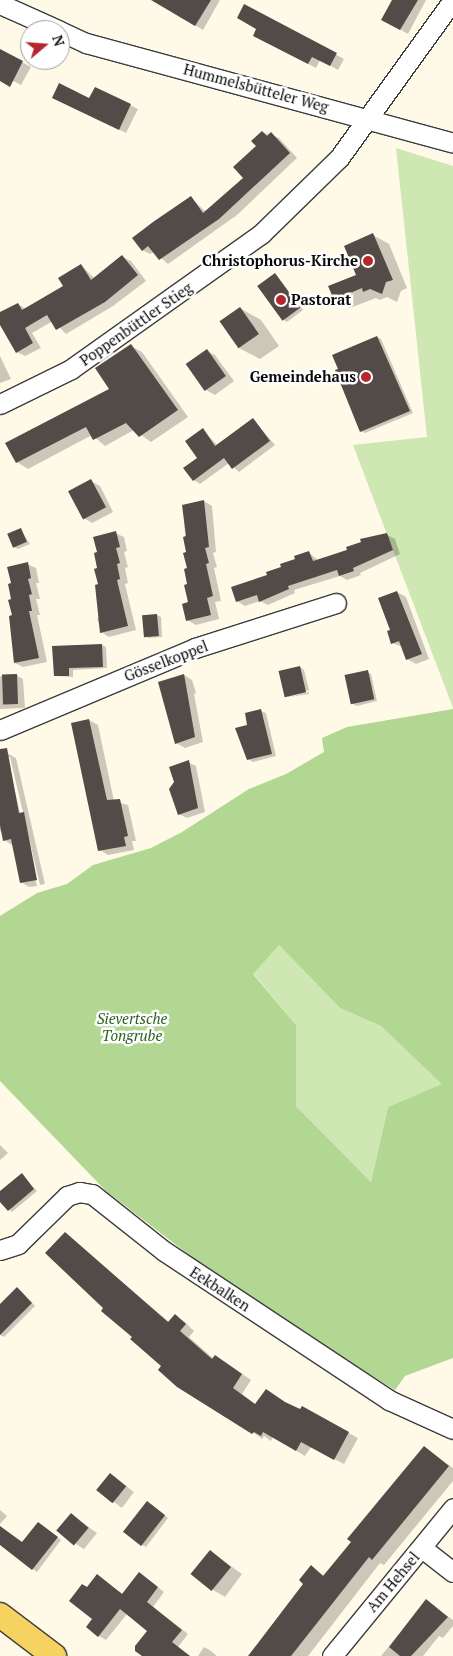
<!DOCTYPE html>
<meta charset="utf-8">
<style>
body{margin:0}
#map{position:relative;width:453px;height:1656px;overflow:hidden;background:#fffae8;font-family:"PT Serif",serif}
div>[style]{position:absolute}
[style*='--x']{left:calc(var(--x)*1px);top:calc(var(--y)*1px);width:calc(var(--w)*1px);rotate:calc(var(--a)*1deg)}
.green>*{inset:0;background:#cee7b3}
.forest>*{inset:0;background:#b2d793}
.shadow>*{inset:0;background:#0003;transform-origin:0 0}
.building>*{inset:0;background:#524b47;transform-origin:0 0}
.roads{filter:drop-shadow(1px 0 #3d3d3d) drop-shadow(-1px 0 #3d3d3d) drop-shadow(0 1px #3d3d3d) drop-shadow(0 -1px #3d3d3d)}
.minor>*{height:19px;margin:-9.5px;padding:0 9.5px;transform-origin:9.5px;border-radius:9.5px;background:#fff}
.major>*{height:24px;margin:-12px;padding:0 12px;transform-origin:12px;border-radius:12px;background:#f6d260}
.dots>*{width:14px;height:14px;translate:-50% -50%;box-sizing:border-box;border:2px solid #fff;border-radius:50%}
span{translate:-50% -50%;white-space:nowrap;text-align:center;line-height:1.15;-webkit-text-stroke:5px #fff;paint-order:stroke}
.street-label{font-size:15px;color:#0a0a0a}
.poi-label{font-size:15px;color:#0a0a0a;font-weight:700}
.right{translate:-100% -50%;text-align:right}
.left{translate:0 -50%;text-align:left}
.park-label{font-size:15px;color:#2b5f1d;font-style:italic}
.north{position:absolute;left:20px;top:20px;width:50px;height:50px;box-sizing:border-box;background:#fff;border:1px solid #9d9d9d;border-radius:50%;rotate:72deg;font-size:14px;font-weight:700;line-height:20px;text-align:center;color:#0a0a0a}
.north::after{content:'';display:block;margin:auto;width:18px;height:22px;background:#b6262d;clip-path:polygon(50% 0,100% 100%,50% 72%,0 100%)}
</style>
<div id="map">
<div class="green">
<i style="clip-path:polygon(396px 148px,453px 166px,453px 708px,353px 445px,427px 437px)"></i>
<i style="clip-path:polygon(279px 945px,340px 1008px,381px 1026px,443px 1084px,388px 1107px,371px 1182px,296px 1106px,296px 1025px,253px 973px)"></i>
</div>
<div class="forest">
<i style="clip-path:polygon(evenodd,453px 709px,453px 1358px,405px 1376px,395px 1390px,236px 1291px,106px 1191px,0 1081px,0 916px,37px 893px,67px 884px,93px 865px,151px 848px,182px 832px,249px 789px,286px 774px,324px 752px,322px 738px,347px 727px,453px 709px,279px 945px,340px 1008px,381px 1026px,442px 1084px,388px 1107px,371px 1182px,296px 1106px,296px 1025px,253px 974px,279px 945px)"></i>
</div>
<div class="shadow">
<i style="clip-path:polygon(167px 0,220px 0,203px 30px,163px 6px)"></i>
<i style="clip-path:polygon(394px 0,426px 0,408px 34px,382px 19px)"></i>
<i style="clip-path:polygon(245px 5px,344px 59px,338px 70px,320px 60px,316px 68px,262px 40px)"></i>
<i style="clip-path:polygon(0 50px,31px 67px,21px 85px,0 74px)"></i>
<i style="clip-path:polygon(90px 100px,130px 105px,138px 109px,126px 133px,61px 101px)"></i>
<i style="clip-path:polygon(262px 132px,279px 138px,297px 158px,237px 215px,168px 264px,154px 252px,150px 254px,142px 250px,191px 198px,206px 212px,245px 178px)"></i>
<i style="clip-path:polygon(373px 235px,389px 244px,407px 288px,401px 291px,397px 302px,387px 297px,380px 300px,376px 298px,350px 308px,335px 299px,358px 276px)"></i>
<i style="clip-path:polygon(122px 257px,131px 261px,146px 281px,113px 306px,66px 334px,53px 321px,32px 333px,41px 348px,25px 356px,17px 352px,0 322px,0 314px,18px 304px,26px 309px,65px 286px,81px 265px,95px 279px)"></i>
<i style="clip-path:polygon(275px 274px,303px 310px,287px 322px,284px 320px)"></i>
<i style="clip-path:polygon(240px 308px,261px 320px,279px 346px,260px 359px,239px 348px,221px 322px)"></i>
<i style="clip-path:polygon(377px 337px,381px 339px,413px 413px,365px 433px,361px 431px)"></i>
<i style="clip-path:polygon(131px 346px,142px 352px,188px 417px,151px 442px,134px 430px,105px 446px,92px 435px,28px 469px,17px 462px,111px 389px)"></i>
<i style="clip-path:polygon(207px 351px,215px 355px,234px 381px,215px 395px,206px 390px,188px 365px)"></i>
<i style="clip-path:polygon(0 356px,11px 379px,0 383px)"></i>
<i style="clip-path:polygon(253px 419px,275px 445px,239px 472px,229px 463px,200px 484px,194px 480px,203px 430px,217px 445px)"></i>
<i style="clip-path:polygon(91px 481px,100px 486px,113px 512px,92px 523px,84px 518px)"></i>
<i style="clip-path:polygon(204px 501px,212px 506px,216px 552px,213px 553px,217px 567px,214px 568px,221px 601px,215px 602px,219px 619px,196px 625px,187px 620px,190px 603px,183px 506px)"></i>
<i style="clip-path:polygon(21px 530px,30px 544px,18px 549px,14px 547px)"></i>
<i style="clip-path:polygon(115px 533px,124px 537px,127px 551px,124px 552px,128px 567px,125px 568px,128px 583px,125px 584px,136px 630px,109px 637px,101px 632px,97px 618px,100px 617px,99px 569px)"></i>
<i style="clip-path:polygon(387px 535px,395px 539px,400px 554px,360px 573px,361px 575px,347px 580px,340px 576px,294px 590px,295px 593px,268px 605px,260px 601px,245px 606px,237px 601px,269px 576px,309px 553px,318px 560px)"></i>
<i style="clip-path:polygon(27px 564px,36px 568px,39px 583px,36px 583px,40px 599px,36px 599px,40px 615px,37px 615px,47px 662px,23px 667px,15px 663px,12px 584px)"></i>
<i style="clip-path:polygon(397px 592px,406px 597px,429px 659px,416px 664px,407px 659px,403px 647px,392px 643px)"></i>
<i style="clip-path:polygon(157px 615px,161px 617px,162px 637px,149px 638px,145px 636px,144px 616px)"></i>
<i style="clip-path:polygon(102px 645px,106px 647px,107px 668px,73px 670px,73px 677px,55px 676px)"></i>
<i style="clip-path:polygon(300px 667px,304px 670px,309px 690px,288px 697px)"></i>
<i style="clip-path:polygon(367px 672px,371px 674px,377px 701px,357px 706px,353px 704px)"></i>
<i style="clip-path:polygon(16px 675px,23px 679px,25px 708px,0 709px,0 676px)"></i>
<i style="clip-path:polygon(184px 675px,192px 680px,196px 693px,194px 694px,203px 742px,185px 748px,176px 743px)"></i>
<i style="clip-path:polygon(309px 692px,309px 694px,289px 697px)"></i>
<i style="clip-path:polygon(261px 711px,266px 713px,276px 756px,253px 762px,248px 759px,249px 726px)"></i>
<i style="clip-path:polygon(89px 720px,98px 725px,114px 801px,128px 805px,136px 841px,132px 841px,134px 850px,108px 855px,100px 850px,72px 724px)"></i>
<i style="clip-path:polygon(7px 753px,16px 758px,45px 884px,40px 885px,10px 757px,7px 757px,37px 886px,29px 887px,21px 882px,12px 845px,4px 840px,0 830px,0 754px)"></i>
<i style="clip-path:polygon(188px 762px,196px 766px,205px 812px,187px 818px,179px 814px,175px 782px)"></i>
<i style="clip-path:polygon(0 1145px,8px 1153px,0 1160px)"></i>
<i style="clip-path:polygon(22px 1175px,37px 1191px,12px 1212px,0 1200px,0 1193px)"></i>
<i style="clip-path:polygon(65px 1234px,169px 1322px,175px 1316px,184px 1321px,194px 1331px,189px 1337px,214px 1359px,225px 1362px,251px 1380px,242px 1394px,256px 1405px,289px 1405px,300px 1410px,302px 1408px,358px 1438px,344px 1464px,311px 1447px,305px 1456px,273px 1437px,271px 1441px,264px 1436px,262px 1439px,163px 1366px,105px 1308px)"></i>
<i style="clip-path:polygon(21px 1291px,35px 1306px,4px 1337px,0 1335px,0 1305px)"></i>
<i style="clip-path:polygon(424px 1447px,453px 1468px,453px 1481px,384px 1565px,380px 1563px,308px 1656px,249px 1656px,305px 1583px,311px 1567px,325px 1576px)"></i>
<i style="left:110px;top:1474px;width:30px;height:20px;rotate:37deg"></i>
<i style="clip-path:polygon(151px 1504px,168px 1518px,146px 1547px,142px 1545px)"></i>
<i style="clip-path:polygon(0 1510px,7px 1516px,0 1524px)"></i>
<i style="clip-path:polygon(71px 1515px,97px 1533px,84px 1549px,76px 1544px)"></i>
<i style="clip-path:polygon(42px 1525px,61px 1540px,37px 1572px,0 1544px,0 1526px,22px 1544px)"></i>
<i style="clip-path:polygon(211px 1552px,242px 1574px,225px 1597px,213px 1590px)"></i>
<i style="clip-path:polygon(97px 1576px,123px 1594px,146px 1578px,164px 1592px,153px 1607px,188px 1634px,178px 1647px,190px 1656px,144px 1656px,135px 1649px,148px 1632px,127px 1614px,106px 1640px,99px 1636px,87px 1588px)"></i>
<i style="clip-path:polygon(426px 1601px,453px 1620px,453px 1626px,443px 1638px,439px 1636px,423px 1656px,381px 1656px)"></i>
<i style="clip-path:polygon(204px 1647px,211px 1651px,217px 1656px,198px 1656px)"></i>
</div>
<div class="building">
<i style="clip-path:polygon(151px 0,211px 0,195px 26px)"></i>
<i style="clip-path:polygon(392px 0,418px 0,400px 30px,381px 20px)"></i>
<i style="clip-path:polygon(244px 4px,337px 53px,330px 66px,312px 57px,308px 64px,253px 36px,256px 29px,237px 18px)"></i>
<i style="clip-path:polygon(0 49px,23px 61px,10px 87px,0 81px)"></i>
<i style="clip-path:polygon(59px 83px,89px 98px,95px 87px,131px 104px,119px 130px,52px 98px)"></i>
<i style="clip-path:polygon(262px 131px,267px 136px,271px 132px,290px 153px,219px 219px,159px 260px,148px 246px,142px 251px,132px 238px,153px 222px,191px 196px,203px 213px,243px 178px,233px 167px,256px 146px,251px 141px)"></i>
<i style="clip-path:polygon(373px 233px,393px 280px,386px 282px,382px 294px,370px 289px,363px 292px,362px 288px,334px 300px,328px 286px,356px 275px,344px 246px)"></i>
<i style="clip-path:polygon(122px 255px,138px 275px,105px 302px,56px 330px,47px 315px,25px 328px,33px 343px,16px 353px,0 325px,0 312px,18px 303px,22px 310px,63px 286px,58px 278px,81px 264px,91px 280px)"></i>
<i style="left:275px;top:273px;width:43px;height:22px;rotate:54deg"></i>
<i style="left:240px;top:307px;width:33px;height:25px;rotate:55deg"></i>
<i style="clip-path:polygon(377px 336px,410px 411px,360px 432px,335px 370px,338px 369px,332px 355px)"></i>
<i style="clip-path:polygon(131px 344px,178px 410px,139px 437px,126px 423px,93px 440px,86px 427px,16px 463px,5px 443px,109px 389px,95px 368px)"></i>
<i style="left:207px;top:349px;width:33px;height:26px;rotate:55deg"></i>
<i style="clip-path:polygon(253px 418px,270px 441px,232px 469px,224px 458px,193px 481px,183px 468px,197px 458px,185px 441px,203px 428px,215px 446px)"></i>
<i style="left:91px;top:479px;width:32px;height:26px;rotate:62deg"></i>
<i style="clip-path:polygon(204px 500px,209px 547px,205px 548px,209px 563px,206px 564px,213px 596px,207px 598px,211px 615px,186px 621px,182px 604px,188px 602px,184px 585px,187px 584px,184px 569px,187px 568px,183px 553px,186px 552px,183px 537px,186px 536px,182px 505px)"></i>
<i style="left:21px;top:528px;width:15px;height:15px;rotate:67deg"></i>
<i style="clip-path:polygon(116px 531px,120px 547px,116px 548px,120px 563px,117px 564px,120px 579px,117px 580px,128px 626px,100px 633px,95px 585px,98px 584px,94px 569px,97px 568px,94px 553px,97px 552px,93px 537px)"></i>
<i style="clip-path:polygon(387px 533px,393px 550px,353px 568px,354px 571px,339px 576px,337px 570px,288px 586px,289px 589px,259px 602px,257px 595px,236px 602px,231px 587px,267px 575px,266px 572px,281px 567px,280px 564px,295px 559px,294px 556px,309px 551px,313px 561px,347px 550px,346px 547px,361px 542px,360px 539px)"></i>
<i style="clip-path:polygon(28px 562px,31px 578px,28px 579px,32px 594px,29px 595px,32px 611px,29px 611px,39px 658px,14px 663px,9px 616px,12px 615px,8px 600px,11px 599px,8px 584px,11px 583px,7px 567px)"></i>
<i style="clip-path:polygon(397px 591px,422px 654px,406px 660px,399px 641px,391px 644px,387px 631px,390px 630px,378px 598px)"></i>
<i style="left:157px;top:614px;width:22px;height:15px;rotate:85deg"></i>
<i style="clip-path:polygon(102px 644px,103px 667px,69px 668px,69px 676px,54px 676px,52px 646px)"></i>
<i style="left:300px;top:666px;width:27px;height:22px;rotate:77deg"></i>
<i style="left:368px;top:670px;width:30px;height:24px;rotate:78deg"></i>
<i style="left:17px;top:674px;width:30px;height:15px;rotate:88deg"></i>
<i style="clip-path:polygon(184px 674px,195px 737px,175px 744px,158px 682px)"></i>
<i style="clip-path:polygon(261px 709px,272px 754px,247px 760px,235px 728px,247px 725px,245px 713px)"></i>
<i style="clip-path:polygon(89px 719px,107px 800px,120px 799px,128px 836px,124px 837px,126px 846px,98px 851px,71px 723px)"></i>
<i style="clip-path:polygon(7px 748px,19px 813px,24px 812px,37px 880px,20px 883px,11px 839px,3px 841px,0 825px,0 749px)"></i>
<i style="clip-path:polygon(189px 760px,198px 808px,178px 815px,169px 789px,174px 782px,169px 767px)"></i>
<i style="clip-path:polygon(22px 1173px,34px 1189px,8px 1211px,0 1202px,0 1191px)"></i>
<i style="clip-path:polygon(65px 1232px,168px 1322px,175px 1314px,186px 1324px,180px 1331px,212px 1359px,215px 1355px,242px 1374px,233px 1388px,255px 1404px,266px 1389px,285px 1402px,300px 1409px,302px 1406px,349px 1432px,334px 1460px,301px 1442px,296px 1451px,263px 1432px,261px 1436px,254px 1432px,252px 1434px,177px 1387px,158px 1370px,161px 1366px,130px 1339px,132px 1337px,101px 1311px,103px 1308px,45px 1253px)"></i>
<i style="clip-path:polygon(17px 1287px,32px 1303px,0 1335px,0 1304px)"></i>
<i style="clip-path:polygon(424px 1446px,449px 1466px,372px 1560px,369px 1557px,291px 1656px,248px 1656px,303px 1584px,299px 1580px,311px 1565px,323px 1576px,351px 1542px,347px 1539px)"></i>
<i style="left:110px;top:1473px;width:21px;height:22px;rotate:39deg"></i>
<i style="left:147px;top:1501px;width:23px;height:39px;rotate:38deg"></i>
<i style="left:71px;top:1513px;width:23px;height:23px;rotate:40deg"></i>
<i style="clip-path:polygon(38px 1522px,58px 1537px,32px 1570px,0 1545px,0 1526px,22px 1542px)"></i>
<i style="left:210px;top:1550px;width:27px;height:31px;rotate:39deg"></i>
<i style="clip-path:polygon(139px 1572px,158px 1587px,147px 1602px,182px 1630px,172px 1642px,190px 1656px,142px 1656px,135px 1651px,135px 1646px,147px 1631px,120px 1609px,98px 1637px,86px 1627px,92px 1619px,69px 1601px,82px 1584px,87px 1587px,97px 1574px,122px 1594px)"></i>
<i style="clip-path:polygon(426px 1599px,448px 1617px,411px 1656px,400px 1656px,389px 1647px)"></i>
</div>
<div class="roads">
<div class="minor">
<i style="--x:0;--y:4;--w:64;--a:24.1"></i>
<i style="--x:60;--y:31;--w:29;--a:25"></i>
<i style="--x:86;--y:43;--w:380;--a:15.2"></i>
<i style="--x:0;--y:404;--w:79;--a:-26.2"></i>
<i style="--x:71;--y:369;--w:233;--a:-35.4"></i>
<i style="--x:261;--y:234;--w:109;--a:-44.3"></i>
<i style="--x:339;--y:158;--w:195;--a:-54.2"></i>
<i style="--x:0;--y:730;--w:212;--a:-22.8"></i>
<i style="--x:195;--y:648;--w:148;--a:-17.7"></i>
<i style="--x:0;--y:1250;--w:19;--a:-18"></i>
<i style="--x:18;--y:1244;--w:69;--a:-44.4"></i>
<i style="--x:67;--y:1196;--w:13;--a:-18"></i>
<i style="--x:79;--y:1192;--w:13;--a:9"></i>
<i style="--x:92;--y:1194;--w:92;--a:38.4"></i>
<i style="--x:164;--y:1251;--w:270;--a:33.5"></i>
<i style="--x:389;--y:1400;--w:70;--a:24.4"></i>
<i style="--x:422;--y:1548;--w:39;--a:38"></i>
<i style="--x:332;--y:1656;--w:191;--a:-50.7"></i>
</div>
<div class="major">
<i style="--x:0;--y:1615;--w:68;--a:37.2"></i>
</div>
</div>
<div class="dots">
<i style="left:368px;top:261px;background:#b6262d"></i>
<i style="left:281px;top:300px;background:#b6262d"></i>
<i style="left:366px;top:377px;background:#b6262d"></i>
</div>
<div class="street-label">
<span style="left:256px;top:88px;rotate:15deg">Hummelsbütteler Weg</span>
<span style="left:136px;top:324px;rotate:-35deg">Poppenbüttler Stieg</span>
<span style="left:166px;top:661px;rotate:-21deg">Gösselkoppel</span>
<span style="left:220px;top:1289px;rotate:33deg">Eekbalken</span>
<span style="left:393px;top:1582px;rotate:-50deg">Am Hehsel</span>
</div>
<div class="poi-label">
<span class="right" style="left:358px;top:261px">Christophorus-Kirche</span>
<span class="left" style="left:291px;top:300px">Pastorat</span>
<span class="right" style="left:356px;top:377px">Gemeindehaus</span>
</div>
<div class="park-label">
<span style="left:132px;top:1027px">Sievertsche<br>Tongrube</span>
</div>
<div class="north">N</div>
</div>
